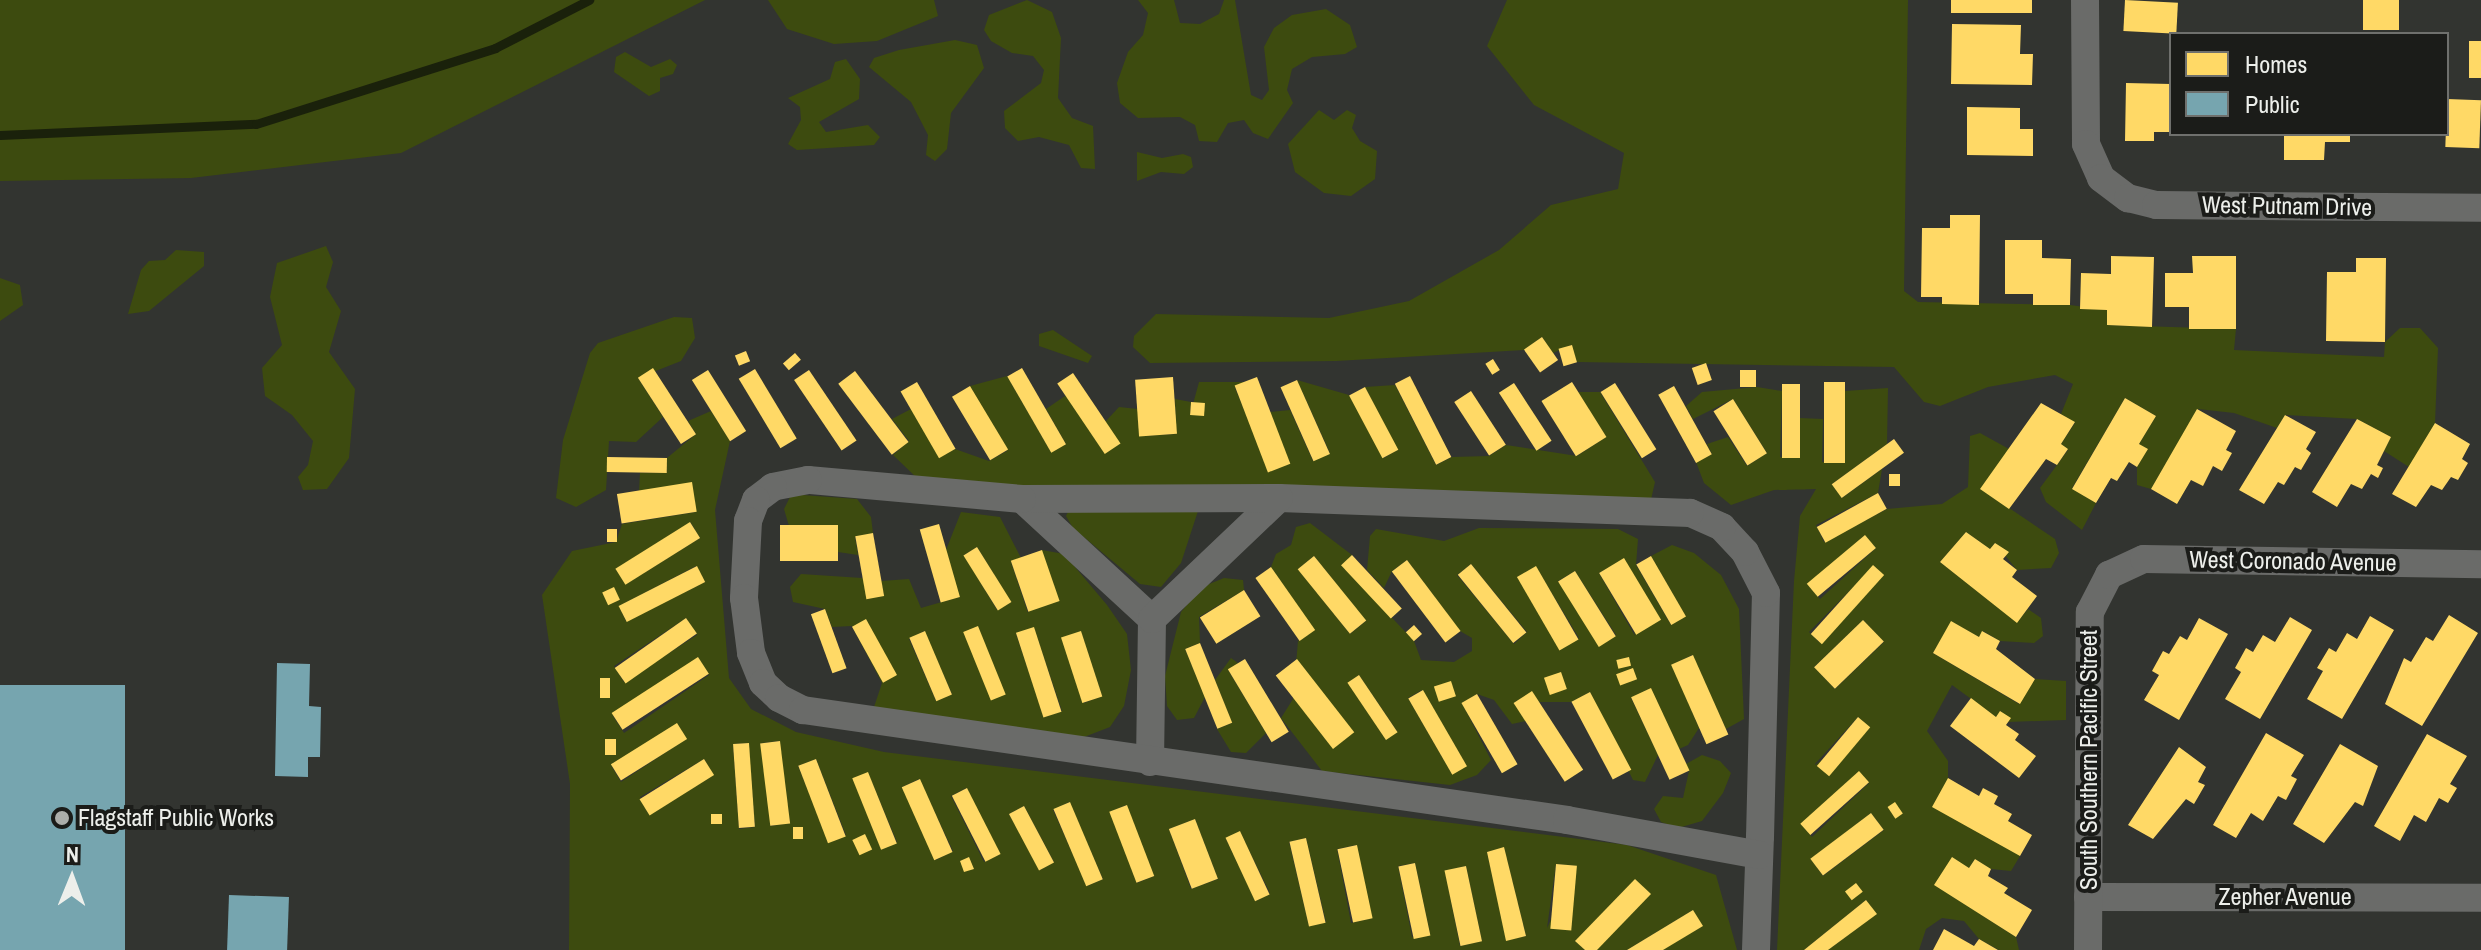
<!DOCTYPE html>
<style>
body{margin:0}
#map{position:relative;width:2481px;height:950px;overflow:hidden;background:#323430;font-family:"Archivo Narrow",sans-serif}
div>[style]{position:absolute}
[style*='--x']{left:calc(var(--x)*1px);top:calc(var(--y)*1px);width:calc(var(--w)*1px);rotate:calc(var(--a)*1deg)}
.green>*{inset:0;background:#3d4b0f}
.homes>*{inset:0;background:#ffd966;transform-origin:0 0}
.public>*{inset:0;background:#76a5af;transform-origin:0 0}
.stream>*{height:9px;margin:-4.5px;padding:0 4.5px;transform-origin:4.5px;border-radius:4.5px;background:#1a210b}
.street>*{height:28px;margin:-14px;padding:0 14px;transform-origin:14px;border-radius:14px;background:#6a6b69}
.dots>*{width:22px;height:22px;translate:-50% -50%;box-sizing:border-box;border:4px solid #1b1c19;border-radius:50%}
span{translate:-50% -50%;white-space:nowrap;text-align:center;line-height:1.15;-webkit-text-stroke:8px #1b1c19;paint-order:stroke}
.street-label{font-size:24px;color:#edefeb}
.poi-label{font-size:24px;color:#edefeb}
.left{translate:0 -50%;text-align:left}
.legend{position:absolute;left:2169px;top:32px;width:280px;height:104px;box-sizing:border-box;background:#1b1c19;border:2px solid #6f706d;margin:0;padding:10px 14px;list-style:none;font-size:24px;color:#edefeb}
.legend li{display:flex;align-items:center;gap:16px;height:40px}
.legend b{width:40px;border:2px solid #6f706d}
.north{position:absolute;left:32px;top:838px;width:80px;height:80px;-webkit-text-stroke:6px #1b1c19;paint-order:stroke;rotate:1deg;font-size:22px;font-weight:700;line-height:32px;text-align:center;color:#edefeb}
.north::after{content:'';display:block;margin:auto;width:28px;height:36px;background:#edefeb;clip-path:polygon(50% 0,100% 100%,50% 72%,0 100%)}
</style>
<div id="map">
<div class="green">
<i style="clip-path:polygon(0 0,705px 0,401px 153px,191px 178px,0 181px)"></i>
<i style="clip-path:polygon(768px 0,934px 0,938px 16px,877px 41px,834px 44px,787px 29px)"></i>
<i style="clip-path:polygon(1027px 0,1052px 12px,1061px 38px,1058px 98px,1072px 118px,1093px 126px,1095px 169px,1081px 168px,1069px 145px,1039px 137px,1018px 141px,1005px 128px,1004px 111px,1041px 83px,1044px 70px,1033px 56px,1012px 53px,991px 41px,984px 30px,989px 15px)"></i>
<i style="clip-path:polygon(1138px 0,1174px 0,1180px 23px,1200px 24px,1219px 14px,1224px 0,1235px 0,1251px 95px,1262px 100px,1269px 90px,1264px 47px,1274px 28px,1292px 15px,1326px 9px,1350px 25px,1357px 47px,1345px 54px,1312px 57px,1292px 69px,1287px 90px,1293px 103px,1268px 139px,1253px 133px,1244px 120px,1228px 123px,1217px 142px,1199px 141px,1195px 125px,1180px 117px,1138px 118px,1120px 103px,1117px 83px,1128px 52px,1143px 35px,1148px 13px)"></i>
<i style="clip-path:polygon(1507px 0,1908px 0,1904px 291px,1918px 302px,2070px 305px,2107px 310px,2107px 325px,2236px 329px,2234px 350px,2384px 357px,2385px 342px,2400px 328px,2420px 328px,2438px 348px,2435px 423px,2409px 467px,2384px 451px,2391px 437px,2357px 419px,2285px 415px,2277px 428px,2234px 413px,2198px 409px,2151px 489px,2137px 485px,2137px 467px,2147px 450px,2139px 444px,2156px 416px,2125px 398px,2072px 488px,2096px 503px,2082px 530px,2046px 502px,2040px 488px,2068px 450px,2061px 444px,2075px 423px,2061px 414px,2073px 384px,2055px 375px,1988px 387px,1940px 406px,1924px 402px,1894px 367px,1577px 362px,1571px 345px,1553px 353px,1542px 337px,1524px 350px,1336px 361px,1150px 363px,1133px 347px,1134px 336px,1156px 314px,1329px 318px,1409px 301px,1499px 250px,1551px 205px,1618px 189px,1624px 153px,1534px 105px,1487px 46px)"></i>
<i style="clip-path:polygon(955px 40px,977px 45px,984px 68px,951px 113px,947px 149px,935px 161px,926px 155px,928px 135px,911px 102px,869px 67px,874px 58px,899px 50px)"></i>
<i style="clip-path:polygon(625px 52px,651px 67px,670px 59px,677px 65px,673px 74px,660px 78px,660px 91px,649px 96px,614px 72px,616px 57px)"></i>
<i style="clip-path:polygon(846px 59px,860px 79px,859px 99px,819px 122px,826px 132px,868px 125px,880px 137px,874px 145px,797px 150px,788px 144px,801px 120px,800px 107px,788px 98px,830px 79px,835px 62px)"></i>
<i style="clip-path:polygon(1319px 110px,1334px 120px,1347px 110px,1356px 115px,1352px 128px,1360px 141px,1377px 151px,1375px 179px,1351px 196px,1324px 193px,1295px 172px,1288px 144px)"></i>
<i style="clip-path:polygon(1137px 152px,1162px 158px,1183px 154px,1191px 157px,1193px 167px,1184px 174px,1161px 172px,1137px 181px)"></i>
<i style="clip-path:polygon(326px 246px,333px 262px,326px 287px,341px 311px,329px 352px,355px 389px,349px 458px,327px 489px,303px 490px,298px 477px,308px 465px,313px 441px,292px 415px,265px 396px,262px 368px,282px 345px,270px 297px,277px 263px)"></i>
<i style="clip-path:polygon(176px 250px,204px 252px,204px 266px,149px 311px,128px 314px,141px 270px,149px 261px,165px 260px)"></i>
<i style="clip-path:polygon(0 278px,20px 285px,23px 305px,0 321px)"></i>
<i style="clip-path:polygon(674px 317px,692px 318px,695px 338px,681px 361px,638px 378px,663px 417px,636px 442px,609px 441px,606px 490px,576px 507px,556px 498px,563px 440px,590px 353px,598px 343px)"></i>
<i style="clip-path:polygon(1053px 330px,1092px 356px,1088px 363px,1039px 346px,1039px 334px)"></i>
<i style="clip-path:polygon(1007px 376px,1051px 452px,1066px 444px,1046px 409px,1065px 396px,1105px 422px,1119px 407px,1138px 409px,1140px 436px,1176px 434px,1175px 399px,1191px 402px,1190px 415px,1199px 382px,1245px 382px,1235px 388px,1270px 471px,1270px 412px,1290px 410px,1313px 461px,1330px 453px,1297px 380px,1349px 395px,1384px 458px,1397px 450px,1365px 387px,1395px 385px,1436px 465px,1452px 457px,1489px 456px,1506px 445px,1577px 456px,1606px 437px,1578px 392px,1600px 392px,1655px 482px,1650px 504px,1007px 486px,919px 480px,893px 455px,909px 441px,892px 419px,911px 409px,940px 457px,955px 449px,989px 461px,1007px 451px,970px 386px)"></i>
<i style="clip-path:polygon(evenodd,1757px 387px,1782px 391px,1780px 457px,1799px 457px,1799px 418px,1823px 419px,1822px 462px,1843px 463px,1845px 391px,1888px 388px,1887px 444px,1832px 484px,1842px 498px,1882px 469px,1878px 493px,1816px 525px,1824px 542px,1887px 509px,1942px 504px,1968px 487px,1970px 436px,1980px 433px,2009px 449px,1981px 489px,2055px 539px,2059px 553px,2051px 568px,2017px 570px,1995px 543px,1990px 549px,1966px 532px,1940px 562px,2017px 622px,2028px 609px,2041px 618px,2043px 636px,2034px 643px,2000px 641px,1983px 631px,1979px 637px,1952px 622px,1933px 653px,2019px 704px,2035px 679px,2066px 681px,2066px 720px,2008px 722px,2001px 711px,1996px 717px,1952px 685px,1927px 731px,1948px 761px,1948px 778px,2020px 856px,2011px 871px,1991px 869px,1975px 859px,1969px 868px,1952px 858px,1935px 885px,2016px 937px,2019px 950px,1999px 950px,1979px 939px,1964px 921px,1942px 918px,1926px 929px,1919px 950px,1828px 950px,1876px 914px,1866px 900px,1804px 950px,1777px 950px,1794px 581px,1800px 516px,1816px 489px,1774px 490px,1731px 505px,1704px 483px,1696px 462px,1712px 454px,1707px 444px,1728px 437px,1747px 466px,1767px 453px,1733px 399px,1693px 419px,1686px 406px,1702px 392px,1757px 387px,1864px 536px,1876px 548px,1820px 599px,1809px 586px,1864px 536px,1757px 387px,1874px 566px,1883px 575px,1819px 642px,1809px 632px,1874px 566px,1757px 387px,1863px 620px,1884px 642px,1835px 689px,1814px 667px,1863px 620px,1757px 387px,1858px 717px,1869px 727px,1815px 765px,1815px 764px,1858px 717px,1757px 387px,1858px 772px,1869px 783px,1812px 837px,1802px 825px,1858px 772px,1757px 387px,1871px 813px,1884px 830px,1823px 876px,1811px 859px,1871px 813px)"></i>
<i style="clip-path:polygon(evenodd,711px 411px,730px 441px,715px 510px,729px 678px,751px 709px,796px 732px,884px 752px,1627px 845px,1716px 875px,1737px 950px,1663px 950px,1693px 910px,1627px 950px,1597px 950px,1576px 941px,1585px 950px,569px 950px,570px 784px,542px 595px,572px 551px,616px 542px,622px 524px,696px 512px,639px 491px,640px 473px,667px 473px,667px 458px,696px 434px,688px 421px,711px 411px,691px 523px,700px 538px,626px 584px,690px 522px,691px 523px,711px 411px,696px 566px,705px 582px,626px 621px,619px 606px,696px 566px,711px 411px,686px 618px,697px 635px,624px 682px,614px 666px,686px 618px,711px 411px,698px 658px,709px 675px,624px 733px,613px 716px,698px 658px,711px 411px,677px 724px,686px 739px,621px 782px,612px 767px,677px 724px,711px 411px,779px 741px,790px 823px,771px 826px,761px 743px,779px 741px,711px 411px,748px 743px,755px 827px,739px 829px,733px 744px,748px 743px,711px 411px,704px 759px,713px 774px,648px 813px,640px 797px,704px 759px,711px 411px,816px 759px,846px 835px,829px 842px,798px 766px,816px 759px,711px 411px,868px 773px,897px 842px,882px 849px,853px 779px,868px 773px,711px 411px,919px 779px,953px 851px,936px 860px,902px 787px,919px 779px,711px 411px,966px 788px,1000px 854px,984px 862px,951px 796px,966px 788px,711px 411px,1069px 802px,1103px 879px,1087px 886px,1053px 810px,1069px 802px,711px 411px,1126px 805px,1154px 876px,1137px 883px,1110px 812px,1126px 805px,711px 411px,1024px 806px,1054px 862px,1040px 870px,1009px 814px,1024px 806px,711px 411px,1195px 819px,1218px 879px,1191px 889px,1169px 829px,1195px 819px,711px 411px,1240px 832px,1270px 893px,1256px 901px,1226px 839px,1240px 832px,711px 411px,1306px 838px,1326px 922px,1309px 926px,1289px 842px,1306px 838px,711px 411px,1356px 845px,1372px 918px,1351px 923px,1337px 849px,1356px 845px,711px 411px,1504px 848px,1526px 936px,1507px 940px,1487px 852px,1504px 848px,711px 411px,1415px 863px,1430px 934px,1412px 937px,1398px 866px,1415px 863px,711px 411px,1556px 864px,1576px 866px,1547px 928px,1556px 864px,711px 411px,1466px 866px,1482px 941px,1460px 946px,1445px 871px,1466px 866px)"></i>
<i style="clip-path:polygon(802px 495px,857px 499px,871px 517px,873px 533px,855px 537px,858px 555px,838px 552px,838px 525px,789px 526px,784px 509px,790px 497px)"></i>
<i style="clip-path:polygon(1070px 508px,1198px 511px,1181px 563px,1161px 587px,1140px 584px,1073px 528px,1066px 516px)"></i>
<i style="clip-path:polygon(evenodd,961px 512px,1000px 517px,1021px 558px,1011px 562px,1028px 613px,1042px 550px,1064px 554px,1107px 605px,1127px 634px,1131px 670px,1124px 706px,1110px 727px,1071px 742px,873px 710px,882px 683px,852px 626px,832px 627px,825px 609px,793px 602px,790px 587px,801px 574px,862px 578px,884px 596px,881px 581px,909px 579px,921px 608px,959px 597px,946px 550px,961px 512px,977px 547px,1011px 602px,997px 610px,964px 555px,977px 547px,961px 512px,1034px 628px,1062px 711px,1044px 717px,1016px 634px,1034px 628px,961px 512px,924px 631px,952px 694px,936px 701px,909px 639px,924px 631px,961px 512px,1081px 632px,1102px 696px,1084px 703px,1062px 638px,1081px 632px)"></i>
<i style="clip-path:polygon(evenodd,1310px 523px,1352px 555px,1342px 565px,1414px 641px,1421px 660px,1454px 662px,1472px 651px,1472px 638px,1460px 631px,1407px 560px,1392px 571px,1384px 588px,1367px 570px,1370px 536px,1376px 529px,1444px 541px,1479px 528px,1618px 529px,1638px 539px,1636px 565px,1671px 625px,1685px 616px,1651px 556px,1672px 545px,1694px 553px,1721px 575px,1739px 609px,1744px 719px,1726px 729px,1692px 655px,1672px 665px,1699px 728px,1688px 745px,1679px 749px,1651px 689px,1631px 698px,1658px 755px,1645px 782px,1633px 780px,1590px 692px,1571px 702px,1539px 702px,1532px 692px,1514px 703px,1526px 721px,1512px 724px,1494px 700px,1477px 694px,1462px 703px,1491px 760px,1477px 775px,1450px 785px,1322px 771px,1281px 718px,1293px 699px,1298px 641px,1314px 630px,1271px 567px,1276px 554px,1291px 545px,1296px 527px,1310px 523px,1314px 556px,1366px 621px,1350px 634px,1298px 569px,1314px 556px,1310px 523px,1624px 559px,1635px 636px,1599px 573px,1624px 559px,1310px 523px,1471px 564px,1527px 632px,1514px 644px,1457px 575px,1471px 564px,1310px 523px,1536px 567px,1579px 638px,1561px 649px,1518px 578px,1536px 567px,1310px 523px,1575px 571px,1616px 635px,1601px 645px,1558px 581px,1575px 571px,1310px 523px,1359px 675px,1397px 731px,1386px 739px,1348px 683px,1359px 675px,1310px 523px,1422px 690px,1466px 765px,1452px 774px,1408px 698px,1422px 690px)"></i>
<i style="clip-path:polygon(1224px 578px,1243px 580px,1244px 590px,1199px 617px,1200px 643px,1185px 649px,1205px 697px,1194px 718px,1177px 720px,1167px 706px,1165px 676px,1181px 612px,1202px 587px)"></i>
<i style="clip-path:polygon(1231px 658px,1238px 663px,1228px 670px,1266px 733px,1246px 753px,1231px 752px,1217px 729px,1232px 723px,1215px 680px)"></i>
<i style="clip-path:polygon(1702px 755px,1720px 761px,1731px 773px,1723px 793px,1702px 821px,1678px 828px,1661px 822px,1654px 809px,1663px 796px,1683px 798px,1689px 771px,1686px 764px)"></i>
</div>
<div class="homes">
<i style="left:1951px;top:0;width:81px;height:13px"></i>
<i style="left:2125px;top:0;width:53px;height:31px;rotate:3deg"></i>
<i style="left:2363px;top:0;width:36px;height:30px"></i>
<i style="clip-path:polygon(1952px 24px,2021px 25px,2020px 54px,2033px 54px,2032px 85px,1951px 84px)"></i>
<i style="left:2469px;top:41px;width:12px;height:37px"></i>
<i style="clip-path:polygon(2126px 83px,2171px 84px,2171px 132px,2154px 132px,2154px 141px,2125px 141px)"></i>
<i style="left:2447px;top:99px;width:34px;height:48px;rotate:2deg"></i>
<i style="clip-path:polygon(1967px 107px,2020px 108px,2020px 129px,2033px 129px,2033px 156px,1967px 155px)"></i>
<i style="clip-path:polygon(2284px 134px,2350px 134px,2350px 142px,2325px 142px,2324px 160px,2284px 160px)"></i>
<i style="clip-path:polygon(1950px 215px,1980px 215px,1979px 305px,1942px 304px,1942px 297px,1921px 297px,1922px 228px,1950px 228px)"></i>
<i style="clip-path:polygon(2005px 240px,2042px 240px,2042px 258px,2071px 259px,2070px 305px,2033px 305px,2033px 294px,2005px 294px)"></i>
<i style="clip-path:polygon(2111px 256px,2154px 257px,2152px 327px,2107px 325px,2107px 310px,2080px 309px,2081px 273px,2111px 274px)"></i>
<i style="clip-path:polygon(2192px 256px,2236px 256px,2236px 329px,2189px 329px,2189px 307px,2165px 307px,2165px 273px,2193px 273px)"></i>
<i style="clip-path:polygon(2356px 258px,2386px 258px,2385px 342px,2326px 341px,2327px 272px,2356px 272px)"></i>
<i style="left:1542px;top:337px;width:28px;height:22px;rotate:55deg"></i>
<i style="left:1572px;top:345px;width:18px;height:14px;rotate:74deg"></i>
<i style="left:746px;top:351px;width:11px;height:12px;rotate:68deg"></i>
<i style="left:795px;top:353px;width:9px;height:16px;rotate:49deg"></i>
<i style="left:1493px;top:359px;width:13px;height:9px;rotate:58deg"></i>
<i style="left:1706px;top:363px;width:18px;height:15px;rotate:71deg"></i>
<i style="left:653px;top:368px;width:79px;height:18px;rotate:57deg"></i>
<i style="left:1022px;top:368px;width:88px;height:17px;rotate:60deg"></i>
<i style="left:755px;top:369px;width:81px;height:19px;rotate:59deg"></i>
<i style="left:708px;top:370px;width:72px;height:19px;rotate:58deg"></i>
<i style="left:809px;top:370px;width:85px;height:18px;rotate:56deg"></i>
<i style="left:1740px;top:370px;width:16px;height:17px"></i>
<i style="left:855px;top:371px;width:89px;height:21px;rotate:53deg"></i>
<i style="left:1073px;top:373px;width:85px;height:19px;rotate:56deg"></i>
<i style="left:1410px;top:376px;width:91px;height:17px;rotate:63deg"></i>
<i style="left:1173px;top:377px;width:57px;height:38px;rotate:86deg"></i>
<i style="left:1257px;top:377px;width:93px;height:24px;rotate:69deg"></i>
<i style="left:1297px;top:380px;width:81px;height:18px;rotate:66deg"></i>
<i style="left:917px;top:382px;width:77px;height:19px;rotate:60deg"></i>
<i style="left:1572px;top:382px;width:65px;height:36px;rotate:58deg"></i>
<i style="left:1824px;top:382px;width:21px;height:81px"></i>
<i style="left:1514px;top:383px;width:69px;height:18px;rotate:57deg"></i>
<i style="left:1615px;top:383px;width:78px;height:17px;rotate:58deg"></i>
<i style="left:1782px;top:384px;width:18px;height:74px"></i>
<i style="left:970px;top:386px;width:74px;height:21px;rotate:59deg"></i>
<i style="left:1674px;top:386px;width:78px;height:18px;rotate:61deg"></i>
<i style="left:1365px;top:387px;width:71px;height:18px;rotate:62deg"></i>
<i style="left:1471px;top:391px;width:64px;height:20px;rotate:57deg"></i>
<i style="clip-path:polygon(2125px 398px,2156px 416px,2139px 444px,2148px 449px,2137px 467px,2129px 462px,2117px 481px,2111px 478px,2096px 503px,2072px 489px)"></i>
<i style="left:1733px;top:399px;width:64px;height:23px;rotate:58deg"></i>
<i style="left:1191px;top:402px;width:14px;height:13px;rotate:4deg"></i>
<i style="clip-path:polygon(2041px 403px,2075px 422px,2061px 444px,2068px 449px,2057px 465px,2046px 459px,2009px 509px,1980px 489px)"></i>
<i style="clip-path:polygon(2197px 409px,2236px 431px,2226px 450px,2232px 453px,2222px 471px,2213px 466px,2203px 486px,2191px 480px,2177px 504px,2151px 489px)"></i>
<i style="clip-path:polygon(2285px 415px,2316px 432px,2306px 449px,2311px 453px,2301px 470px,2295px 467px,2284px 485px,2278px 482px,2264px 504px,2239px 490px)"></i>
<i style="clip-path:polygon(2357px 419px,2391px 437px,2377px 465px,2383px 468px,2378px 478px,2371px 474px,2362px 489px,2351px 484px,2337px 507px,2312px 492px)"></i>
<i style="clip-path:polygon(2435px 423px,2470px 444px,2462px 459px,2468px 463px,2458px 480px,2451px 477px,2442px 490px,2431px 485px,2416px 507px,2392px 494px)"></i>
<i style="left:1894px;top:439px;width:17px;height:77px;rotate:54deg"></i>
<i style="left:607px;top:457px;width:60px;height:15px;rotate:1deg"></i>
<i style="left:1889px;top:474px;width:11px;height:12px"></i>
<i style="left:692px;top:482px;width:30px;height:76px;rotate:81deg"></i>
<i style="left:1878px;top:493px;width:18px;height:70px;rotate:61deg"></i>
<i style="left:690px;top:522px;width:19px;height:88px;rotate:58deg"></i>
<i style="left:939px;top:524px;width:76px;height:20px;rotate:74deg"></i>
<i style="left:838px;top:525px;width:36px;height:58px;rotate:90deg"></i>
<i style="left:607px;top:529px;width:10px;height:13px"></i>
<i style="clip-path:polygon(1966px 532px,1990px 549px,1995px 543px,2009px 552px,2003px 559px,2017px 570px,2012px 577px,2037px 596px,2017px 623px,1940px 562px)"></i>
<i style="left:873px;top:533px;width:64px;height:18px;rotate:80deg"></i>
<i style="left:1865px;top:535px;width:17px;height:76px;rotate:50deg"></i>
<i style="left:977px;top:547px;width:65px;height:16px;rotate:58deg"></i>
<i style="left:1042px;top:550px;width:54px;height:33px;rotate:71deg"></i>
<i style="left:1352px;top:555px;width:73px;height:15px;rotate:47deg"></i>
<i style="left:1314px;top:556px;width:83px;height:21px;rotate:51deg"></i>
<i style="left:1651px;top:556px;width:70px;height:17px;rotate:60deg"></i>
<i style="left:1624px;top:558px;width:72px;height:29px;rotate:59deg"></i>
<i style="left:1407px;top:560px;width:89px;height:19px;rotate:53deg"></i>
<i style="left:1471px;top:564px;width:88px;height:17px;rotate:51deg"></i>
<i style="left:1873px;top:565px;width:15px;height:93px;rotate:42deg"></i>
<i style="left:697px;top:566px;width:18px;height:88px;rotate:63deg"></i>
<i style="left:1536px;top:566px;width:85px;height:22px;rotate:60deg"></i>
<i style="left:1271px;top:567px;width:77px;height:19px;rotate:55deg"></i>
<i style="left:1575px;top:571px;width:77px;height:20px;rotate:58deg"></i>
<i style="left:614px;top:587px;width:14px;height:13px;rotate:65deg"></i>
<i style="left:1244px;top:590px;width:31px;height:52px;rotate:58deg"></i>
<i style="left:825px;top:609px;width:63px;height:15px;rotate:70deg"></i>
<i style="clip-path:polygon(2449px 615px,2478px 633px,2422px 726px,2385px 704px,2404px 658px,2411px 662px,2426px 637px,2433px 641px)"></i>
<i style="clip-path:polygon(2370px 616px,2394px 630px,2342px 719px,2307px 699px,2323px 671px,2317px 668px,2329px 648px,2336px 652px,2347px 633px,2357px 639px)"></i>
<i style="clip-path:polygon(2290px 617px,2312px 630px,2260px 719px,2225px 699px,2241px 672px,2235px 668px,2246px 648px,2253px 652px,2263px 635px,2275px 642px)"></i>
<i style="left:686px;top:618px;width:19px;height:87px;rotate:55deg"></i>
<i style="clip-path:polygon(2199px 618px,2228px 634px,2179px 720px,2144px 700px,2159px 675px,2152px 671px,2163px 651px,2169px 654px,2180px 636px,2187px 640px)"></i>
<i style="left:866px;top:619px;width:64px;height:16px;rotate:61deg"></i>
<i style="left:1863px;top:620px;width:30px;height:68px;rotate:46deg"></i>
<i style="clip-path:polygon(1951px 621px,1979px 637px,1982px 631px,2000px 641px,1996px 649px,2035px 679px,2020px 704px,1933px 653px)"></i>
<i style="left:1414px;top:625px;width:12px;height:11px;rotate:48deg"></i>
<i style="left:978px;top:626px;width:74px;height:16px;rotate:68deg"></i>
<i style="left:1034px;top:627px;width:89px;height:19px;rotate:72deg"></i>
<i style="left:925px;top:631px;width:69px;height:17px;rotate:67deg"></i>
<i style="left:1081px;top:631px;width:69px;height:21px;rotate:72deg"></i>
<i style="left:1200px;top:643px;width:86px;height:16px;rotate:68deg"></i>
<i style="left:1693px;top:655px;width:87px;height:24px;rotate:66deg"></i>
<i style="left:698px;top:657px;width:20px;height:103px;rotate:57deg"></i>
<i style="left:1629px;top:657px;width:9px;height:13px;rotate:77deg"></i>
<i style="left:1245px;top:659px;width:85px;height:20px;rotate:59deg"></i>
<i style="left:1297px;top:659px;width:93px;height:27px;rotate:52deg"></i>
<i style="left:1633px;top:668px;width:12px;height:18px;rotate:70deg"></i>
<i style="left:1561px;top:672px;width:18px;height:18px;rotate:71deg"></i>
<i style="left:1359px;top:675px;width:69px;height:14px;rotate:56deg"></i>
<i style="left:600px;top:678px;width:10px;height:20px"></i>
<i style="left:1451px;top:681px;width:16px;height:18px;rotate:72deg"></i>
<i style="left:1651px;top:688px;width:91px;height:22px;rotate:65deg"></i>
<i style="left:1423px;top:690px;width:88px;height:17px;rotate:60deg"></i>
<i style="left:1532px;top:691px;width:94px;height:22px;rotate:57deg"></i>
<i style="left:1590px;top:692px;width:88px;height:21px;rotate:62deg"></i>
<i style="left:1477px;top:694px;width:81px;height:18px;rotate:60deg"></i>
<i style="clip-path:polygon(1971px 698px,1996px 717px,2000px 711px,2011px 718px,2006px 725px,2019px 734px,2015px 740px,2036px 756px,2019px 778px,1950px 726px)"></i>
<i style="left:1858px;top:717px;width:16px;height:64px;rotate:40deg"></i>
<i style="left:677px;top:723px;width:19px;height:78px;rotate:58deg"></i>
<i style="clip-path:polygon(2266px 733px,2304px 755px,2291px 776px,2297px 779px,2286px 800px,2278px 796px,2263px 821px,2251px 813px,2236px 838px,2213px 825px)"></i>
<i style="clip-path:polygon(2427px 734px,2467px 756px,2450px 784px,2457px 788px,2448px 803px,2439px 798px,2426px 822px,2414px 815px,2400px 841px,2374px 826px)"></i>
<i style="left:605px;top:739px;width:11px;height:16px"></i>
<i style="left:780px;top:741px;width:83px;height:20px;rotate:83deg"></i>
<i style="left:749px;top:743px;width:84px;height:16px;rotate:86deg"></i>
<i style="clip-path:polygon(2340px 744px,2378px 766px,2363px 806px,2355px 802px,2324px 843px,2293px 824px)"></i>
<i style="clip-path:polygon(2179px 747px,2206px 767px,2198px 782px,2205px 785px,2194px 804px,2186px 799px,2153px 839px,2128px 825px)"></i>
<i style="left:704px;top:759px;width:19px;height:76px;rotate:58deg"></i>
<i style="left:816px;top:759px;width:83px;height:19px;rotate:69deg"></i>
<i style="left:1859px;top:771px;width:15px;height:79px;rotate:48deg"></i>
<i style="left:868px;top:772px;width:77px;height:17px;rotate:68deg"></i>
<i style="clip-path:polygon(1948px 778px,1979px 796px,1983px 788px,1998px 796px,1994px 804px,2012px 814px,2008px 821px,2032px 835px,2020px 856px,1932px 807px)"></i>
<i style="left:920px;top:779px;width:80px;height:20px;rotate:66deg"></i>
<i style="left:967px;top:788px;width:74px;height:17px;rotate:63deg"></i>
<i style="left:1070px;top:802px;width:84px;height:18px;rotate:67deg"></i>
<i style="left:1895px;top:802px;width:14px;height:9px;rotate:56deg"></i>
<i style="left:1127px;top:805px;width:76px;height:19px;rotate:69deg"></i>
<i style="left:1024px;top:806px;width:64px;height:17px;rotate:62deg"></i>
<i style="left:1871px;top:813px;width:21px;height:76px;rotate:53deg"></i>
<i style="left:711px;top:814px;width:11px;height:10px"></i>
<i style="left:1195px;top:819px;width:64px;height:28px;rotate:69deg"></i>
<i style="left:793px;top:827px;width:10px;height:12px"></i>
<i style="left:1240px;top:831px;width:70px;height:16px;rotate:65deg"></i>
<i style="left:865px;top:834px;width:17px;height:14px;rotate:65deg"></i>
<i style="left:1306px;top:838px;width:87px;height:17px;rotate:77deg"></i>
<i style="left:1357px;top:845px;width:75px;height:20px;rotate:78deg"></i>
<i style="clip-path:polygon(1504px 847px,1526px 936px,1506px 941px,1487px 852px)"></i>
<i style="clip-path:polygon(969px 857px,974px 869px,964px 872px,960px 861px)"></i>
<i style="clip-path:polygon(1952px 857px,1969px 868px,1975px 859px,1991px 869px,1988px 876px,2008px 888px,2004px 893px,2032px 910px,2016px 937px,1934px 885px)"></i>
<i style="left:1415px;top:863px;width:74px;height:17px;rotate:78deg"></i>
<i style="left:1556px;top:864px;width:21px;height:65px;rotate:5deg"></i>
<i style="left:1466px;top:866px;width:77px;height:22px;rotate:78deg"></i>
<i style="clip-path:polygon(1635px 879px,1651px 894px,1597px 950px,1585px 950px,1575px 941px)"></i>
<i style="left:1856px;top:883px;width:11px;height:14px;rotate:52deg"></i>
<i style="clip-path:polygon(1866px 900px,1877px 914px,1828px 950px,1804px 950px)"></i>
<i style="clip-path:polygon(1693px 910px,1703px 926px,1663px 950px,1627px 950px)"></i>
<i style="clip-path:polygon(1944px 929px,1974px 946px,1979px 939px,1998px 950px,1933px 950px)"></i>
</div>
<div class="public">
<i style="clip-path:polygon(277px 663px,310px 664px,309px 706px,321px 707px,320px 757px,308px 757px,308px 777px,275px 776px)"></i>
<i style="left:0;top:685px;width:125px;height:265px"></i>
<i style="left:229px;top:895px;width:60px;height:55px;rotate:2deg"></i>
</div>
<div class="stream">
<i style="--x:0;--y:135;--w:256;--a:-2.5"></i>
<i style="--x:256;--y:124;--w:251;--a:-17.6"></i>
<i style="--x:495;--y:48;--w:106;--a:-27.1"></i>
</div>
<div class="street">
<i style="--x:2085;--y:0;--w:144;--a:89.6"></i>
<i style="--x:2086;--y:144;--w:37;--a:66"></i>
<i style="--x:2101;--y:178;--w:34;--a:37"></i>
<i style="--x:2128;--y:198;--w:29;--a:14"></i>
<i style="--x:2156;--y:205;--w:325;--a:0.5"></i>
<i style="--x:1022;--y:499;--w:177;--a:42.7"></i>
<i style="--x:1152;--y:619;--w:143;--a:90.8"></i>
<i style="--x:1152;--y:619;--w:175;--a:-43.6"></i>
<i style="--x:2088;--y:897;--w:393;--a:0.1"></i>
<i style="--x:1756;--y:950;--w:113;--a:-88"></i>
<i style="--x:1760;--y:837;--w:244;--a:-88.6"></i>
<i style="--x:1766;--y:593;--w:46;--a:-117.1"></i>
<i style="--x:1745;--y:552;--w:34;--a:-133"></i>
<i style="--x:1722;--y:527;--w:35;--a:-156"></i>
<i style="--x:1690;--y:513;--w:411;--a:-177.9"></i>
<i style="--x:1279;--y:498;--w:257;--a:179.8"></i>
<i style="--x:1022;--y:499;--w:215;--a:-174.9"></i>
<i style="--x:808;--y:480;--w:36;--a:169"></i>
<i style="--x:773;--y:487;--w:21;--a:143"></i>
<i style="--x:756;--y:500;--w:22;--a:111"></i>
<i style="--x:748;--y:521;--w:77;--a:93"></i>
<i style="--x:744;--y:598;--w:55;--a:82.7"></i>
<i style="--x:751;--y:653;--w:32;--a:68"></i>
<i style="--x:763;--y:683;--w:22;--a:43"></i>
<i style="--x:779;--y:698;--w:27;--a:27"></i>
<i style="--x:803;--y:710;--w:772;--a:8.19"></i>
<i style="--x:1567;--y:820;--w:195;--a:10.3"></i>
<i style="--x:2088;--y:950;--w:338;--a:-89.7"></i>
<i style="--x:2090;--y:612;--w:42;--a:-62.8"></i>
<i style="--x:2109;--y:575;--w:38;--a:-25"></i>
<i style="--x:2144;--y:559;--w:337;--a:0.9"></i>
</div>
<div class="dots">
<i style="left:62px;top:818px;background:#acaeaa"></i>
</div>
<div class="street-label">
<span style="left:2287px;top:206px;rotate:1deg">West Putnam Drive</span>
<span style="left:2293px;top:561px;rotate:1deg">West Coronado Avenue</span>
<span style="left:2089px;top:760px;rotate:-90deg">South Southern Pacific Street</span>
<span style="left:2285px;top:897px">Zepher Avenue</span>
</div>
<div class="poi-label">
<span class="left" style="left:78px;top:818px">Flagstaff Public Works</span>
</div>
<ul class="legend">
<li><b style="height:22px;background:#ffd966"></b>Homes</li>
<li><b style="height:22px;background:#76a5af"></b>Public</li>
</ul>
<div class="north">N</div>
</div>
